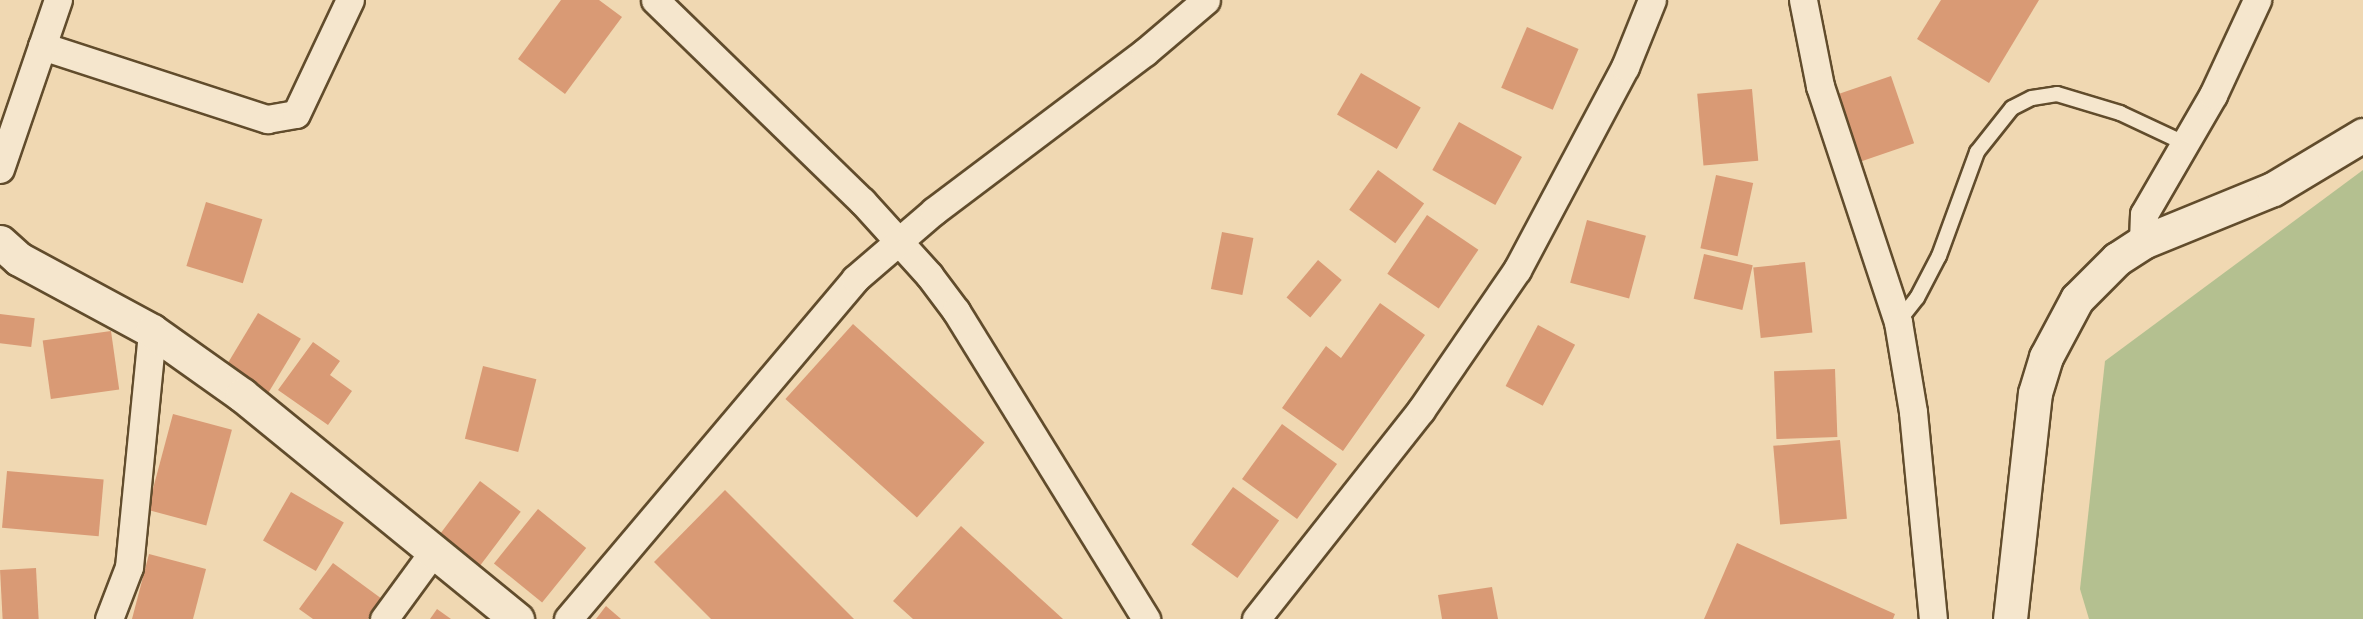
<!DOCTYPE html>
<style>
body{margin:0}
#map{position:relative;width:2363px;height:619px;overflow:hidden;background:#f0d8b2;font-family:Cardo,serif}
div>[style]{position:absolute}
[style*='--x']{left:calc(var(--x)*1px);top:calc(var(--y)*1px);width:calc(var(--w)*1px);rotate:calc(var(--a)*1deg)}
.green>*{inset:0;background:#b4c090}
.building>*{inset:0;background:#d99a75;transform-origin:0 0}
.roads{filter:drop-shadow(2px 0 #614c2c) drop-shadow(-2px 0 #614c2c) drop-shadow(0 2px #614c2c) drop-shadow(0 -2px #614c2c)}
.lane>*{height:14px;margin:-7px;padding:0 7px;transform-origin:7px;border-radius:7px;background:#f5e6cd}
.street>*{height:27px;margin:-13.5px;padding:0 13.5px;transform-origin:13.5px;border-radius:13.5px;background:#f5e6cd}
.secondary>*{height:33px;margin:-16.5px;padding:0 16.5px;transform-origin:16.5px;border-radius:16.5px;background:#f5e6cd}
span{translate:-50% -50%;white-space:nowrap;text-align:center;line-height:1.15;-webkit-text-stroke:4.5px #f5e6cd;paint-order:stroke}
</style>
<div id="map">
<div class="green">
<i style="clip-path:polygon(2363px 170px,2363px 619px,2089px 619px,2080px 589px,2105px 361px)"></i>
</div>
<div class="building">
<i style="clip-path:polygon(561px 0,599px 0,622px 17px,565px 94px,518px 59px)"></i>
<i style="clip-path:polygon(1941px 0,2039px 0,1989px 83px,1917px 39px)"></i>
<i style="left:1527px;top:27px;width:56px;height:66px;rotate:23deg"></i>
<i style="left:1361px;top:73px;width:69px;height:48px;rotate:30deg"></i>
<i style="left:1891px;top:76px;width:71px;height:64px;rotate:71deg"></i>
<i style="left:1752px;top:89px;width:72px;height:55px;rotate:85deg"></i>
<i style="left:1459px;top:122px;width:72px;height:55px;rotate:29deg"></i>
<i style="left:1378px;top:170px;width:57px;height:49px;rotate:36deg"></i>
<i style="left:1716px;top:175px;width:38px;height:75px;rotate:12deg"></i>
<i style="left:206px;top:202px;width:59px;height:67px;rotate:17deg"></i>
<i style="left:1427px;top:215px;width:62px;height:71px;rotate:34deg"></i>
<i style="left:1587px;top:220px;width:61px;height:65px;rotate:15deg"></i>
<i style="left:1222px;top:232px;width:32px;height:58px;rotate:11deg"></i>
<i style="left:1704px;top:254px;width:50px;height:46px;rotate:13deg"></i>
<i style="left:1318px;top:260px;width:31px;height:49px;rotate:40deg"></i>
<i style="left:1805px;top:262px;width:71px;height:52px;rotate:84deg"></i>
<i style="clip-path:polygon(1380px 303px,1425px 335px,1343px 451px,1282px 408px,1326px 346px,1341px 358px)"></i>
<i style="left:258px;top:313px;width:50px;height:66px;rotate:31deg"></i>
<i style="left:0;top:314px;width:35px;height:29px;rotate:7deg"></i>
<i style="left:853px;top:324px;width:177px;height:101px;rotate:42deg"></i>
<i style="left:1538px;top:325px;width:42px;height:69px;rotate:28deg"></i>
<i style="left:111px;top:331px;width:59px;height:69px;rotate:82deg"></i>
<i style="clip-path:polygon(313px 342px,340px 361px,330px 375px,352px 391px,328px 425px,278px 390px)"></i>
<i style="left:483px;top:366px;width:55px;height:75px;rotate:14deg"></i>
<i style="left:1835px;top:369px;width:68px;height:61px;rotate:88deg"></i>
<i style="left:173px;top:414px;width:61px;height:99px;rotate:15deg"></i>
<i style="left:1282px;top:424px;width:68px;height:68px;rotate:36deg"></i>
<i style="left:1840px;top:440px;width:79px;height:67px;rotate:85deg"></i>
<i style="left:7px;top:471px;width:97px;height:57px;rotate:5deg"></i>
<i style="left:480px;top:481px;width:51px;height:73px;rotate:37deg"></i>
<i style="left:1233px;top:487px;width:57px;height:71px;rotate:36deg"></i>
<i style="clip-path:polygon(725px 490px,854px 619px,711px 619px,654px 562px)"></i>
<i style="left:291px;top:492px;width:61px;height:56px;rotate:30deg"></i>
<i style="left:538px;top:509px;width:62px;height:70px;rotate:39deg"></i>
<i style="clip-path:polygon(961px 526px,1063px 619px,913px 619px,893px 601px)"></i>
<i style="clip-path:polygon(1737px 543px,1895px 614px,1893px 619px,1704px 619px)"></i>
<i style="clip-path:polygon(149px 554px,206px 569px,193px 619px,132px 619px)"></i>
<i style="clip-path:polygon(333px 563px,382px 599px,368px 619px,313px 619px,299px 609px)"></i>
<i style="left:36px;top:568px;width:51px;height:36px;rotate:87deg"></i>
<i style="clip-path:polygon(1492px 587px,1498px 619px,1442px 619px,1438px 595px)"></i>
<i style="clip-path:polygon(606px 606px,621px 619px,596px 619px)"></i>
<i style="clip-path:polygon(437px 609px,451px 619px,430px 619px)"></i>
</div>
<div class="roads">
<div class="lane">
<i style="--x:1898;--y:322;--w:31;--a:-52"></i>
<i style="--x:1917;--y:298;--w:47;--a:-62.4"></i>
<i style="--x:1939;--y:256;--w:111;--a:-69.9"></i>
<i style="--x:1977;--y:152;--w:56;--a:-51.5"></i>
<i style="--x:2012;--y:108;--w:22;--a:-27"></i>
<i style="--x:2032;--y:98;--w:25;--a:-9"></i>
<i style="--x:2057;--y:94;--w:66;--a:16.8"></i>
<i style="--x:2120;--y:113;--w:71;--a:25.1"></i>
</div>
<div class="street">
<i style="--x:655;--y:0;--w:289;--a:44.2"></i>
<i style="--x:862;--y:201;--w:100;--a:47.8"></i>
<i style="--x:929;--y:275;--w:45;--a:53.1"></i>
<i style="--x:956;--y:311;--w:362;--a:58.3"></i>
<i style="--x:1803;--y:0;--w:88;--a:78.8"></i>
<i style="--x:1820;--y:86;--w:249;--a:71.7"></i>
<i style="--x:1898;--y:322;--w:91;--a:80.5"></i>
<i style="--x:1913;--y:412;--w:208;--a:84.5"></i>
<i style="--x:42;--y:46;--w:237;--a:18"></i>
<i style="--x:267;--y:119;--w:29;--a:-10"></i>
<i style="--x:296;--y:114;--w:126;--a:-64.7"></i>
<i style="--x:0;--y:169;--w:179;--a:-71.1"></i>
<i style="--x:2143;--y:242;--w:28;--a:-88"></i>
<i style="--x:2144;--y:214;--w:138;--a:-59.9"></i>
<i style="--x:2213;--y:95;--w:105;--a:-65.1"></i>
<i style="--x:109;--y:619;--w:56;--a:-69"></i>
<i style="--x:129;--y:567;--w:237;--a:-84.4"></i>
<i style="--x:384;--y:619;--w:83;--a:-53.8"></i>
<i style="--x:568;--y:619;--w:445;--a:-49.8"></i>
<i style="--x:855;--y:279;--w:104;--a:-40.7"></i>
<i style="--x:934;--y:211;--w:264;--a:-37"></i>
<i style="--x:1145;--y:52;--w:80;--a:-40.4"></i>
<i style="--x:1256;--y:619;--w:266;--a:-51.7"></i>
<i style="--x:1421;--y:410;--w:170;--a:-55.6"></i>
<i style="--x:1517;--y:270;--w:230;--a:-62"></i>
<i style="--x:1625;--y:67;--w:72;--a:-68.1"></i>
</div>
<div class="secondary">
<i style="--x:0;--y:242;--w:25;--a:42"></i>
<i style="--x:19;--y:259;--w:151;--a:28.4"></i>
<i style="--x:152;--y:331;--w:110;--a:35.4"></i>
<i style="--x:242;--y:395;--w:355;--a:39.2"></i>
<i style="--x:2010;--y:619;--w:227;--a:-83.7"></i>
<i style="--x:2035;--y:393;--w:38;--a:-73"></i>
<i style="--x:2046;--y:357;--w:66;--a:-61.9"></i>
<i style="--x:2077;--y:299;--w:57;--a:-45"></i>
<i style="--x:2117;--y:259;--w:31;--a:-33"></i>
<i style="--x:2143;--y:242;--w:140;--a:-22.2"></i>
<i style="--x:2273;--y:189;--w:105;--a:-31"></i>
</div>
</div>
</div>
